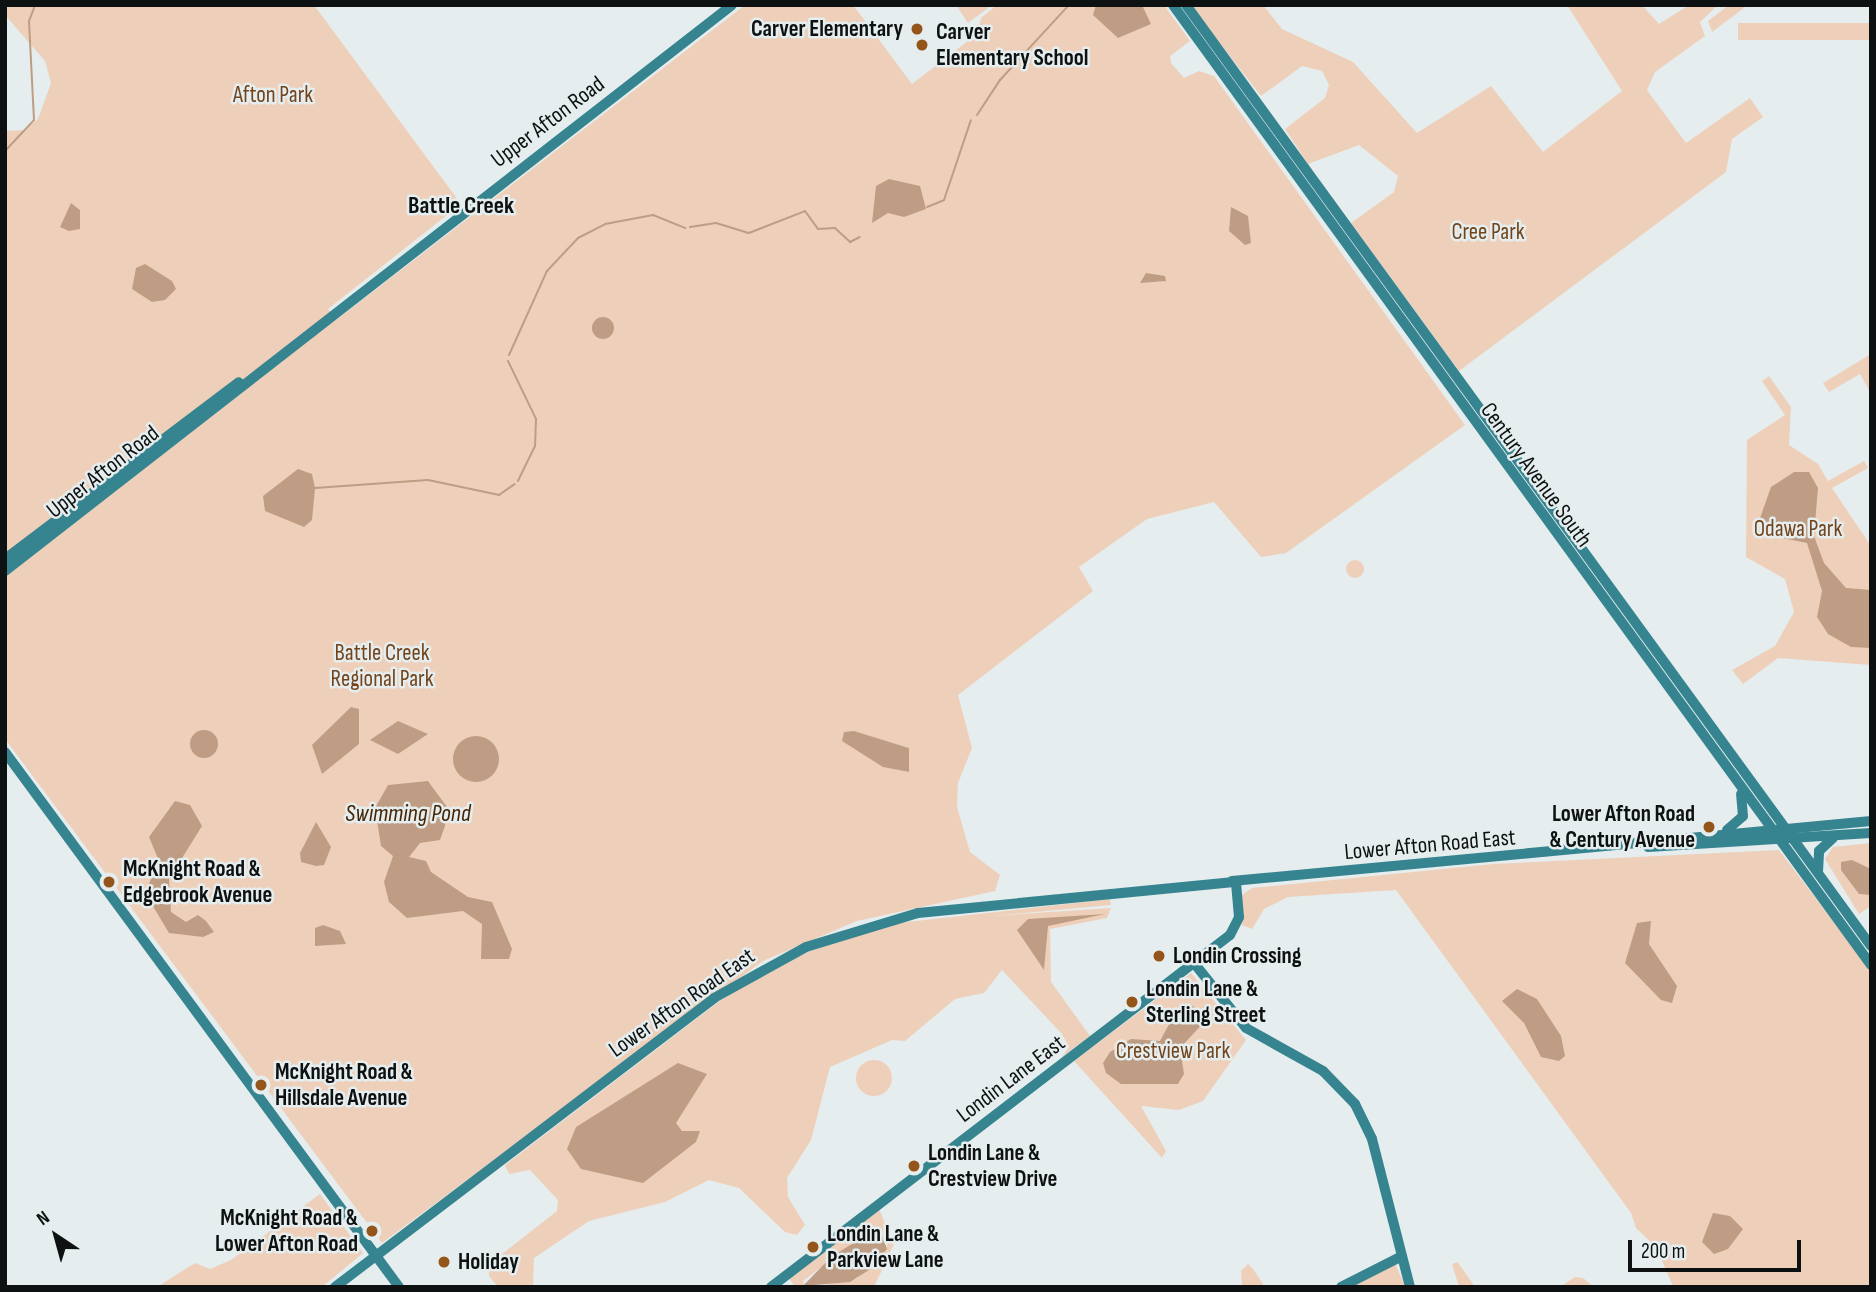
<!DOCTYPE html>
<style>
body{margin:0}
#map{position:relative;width:1876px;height:1292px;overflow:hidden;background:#e5edee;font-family:"Sofia Sans Condensed",sans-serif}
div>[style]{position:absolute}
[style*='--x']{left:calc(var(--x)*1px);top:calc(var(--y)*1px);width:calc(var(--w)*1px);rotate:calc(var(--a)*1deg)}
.green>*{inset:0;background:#eed0ba;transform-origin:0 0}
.round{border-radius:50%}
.water>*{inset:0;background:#bf9d84}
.stream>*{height:2px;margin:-1px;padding:0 1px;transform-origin:1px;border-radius:1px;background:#bf9d84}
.secondary>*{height:10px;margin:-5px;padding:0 5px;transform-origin:5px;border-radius:5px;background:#368490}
.dots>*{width:19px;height:19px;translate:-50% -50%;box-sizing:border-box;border:4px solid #e5edee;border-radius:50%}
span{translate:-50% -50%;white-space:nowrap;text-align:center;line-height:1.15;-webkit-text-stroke:5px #e5edee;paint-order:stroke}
.poi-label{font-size:23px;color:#0e1111;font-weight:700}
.right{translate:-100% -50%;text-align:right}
.left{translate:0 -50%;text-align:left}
.park-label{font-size:23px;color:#72441b}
.street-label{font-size:23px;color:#0e1111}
.neighbourhood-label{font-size:24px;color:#0e1111;font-weight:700}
.water-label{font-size:24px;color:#452303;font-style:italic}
.frame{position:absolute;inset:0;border:7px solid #0e1111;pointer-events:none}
.north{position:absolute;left:21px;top:1201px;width:70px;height:70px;-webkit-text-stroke:5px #e5edee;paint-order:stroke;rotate:324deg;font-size:19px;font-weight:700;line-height:28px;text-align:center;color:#0e1111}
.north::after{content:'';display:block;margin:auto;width:24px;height:32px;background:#0e1111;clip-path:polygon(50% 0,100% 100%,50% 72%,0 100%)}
.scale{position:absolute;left:1628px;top:1240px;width:173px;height:32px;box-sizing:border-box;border:4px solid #0e1111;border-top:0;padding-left:9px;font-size:21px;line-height:24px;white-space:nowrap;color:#0e1111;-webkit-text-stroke:5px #e5edee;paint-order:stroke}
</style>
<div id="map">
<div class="green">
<i style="clip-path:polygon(evenodd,5px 5px,314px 5px,461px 204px,328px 309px,336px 320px,745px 5px,853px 5px,912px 84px,977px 34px,981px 18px,997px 5px,1164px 5px,1190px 41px,1170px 56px,1171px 63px,1184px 78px,1199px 71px,1214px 76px,1465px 425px,1286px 553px,1261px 557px,1214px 502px,1147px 519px,1079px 567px,1093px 591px,958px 695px,972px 748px,958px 783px,957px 807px,970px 852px,1000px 875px,995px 891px,857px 921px,763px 961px,382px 1243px,5px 739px,5px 131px,24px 130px,38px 119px,51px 83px,45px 61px,5px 15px,5px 5px,860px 733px,909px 748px,909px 772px,890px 768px,860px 733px)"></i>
<i style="clip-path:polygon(956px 5px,992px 5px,968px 23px)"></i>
<i style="clip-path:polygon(1190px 5px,1263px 5px,1282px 29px,1353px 62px,1417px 133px,1491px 86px,1543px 152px,1622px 91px,1567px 5px,1642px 5px,1659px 24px,1689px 5px,1718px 5px,1700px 22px,1705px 36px,1655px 72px,1647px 90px,1686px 143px,1750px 98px,1763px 117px,1732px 139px,1726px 172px,1459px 371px,1351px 223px,1394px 192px,1398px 176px,1359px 145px,1308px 164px,1285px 129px,1325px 98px,1329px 85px,1322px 71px,1302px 66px,1261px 96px)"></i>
<i style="clip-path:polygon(1729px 5px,1748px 5px,1712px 32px,1708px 21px)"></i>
<i style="left:1871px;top:23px;width:17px;height:133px;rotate:90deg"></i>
<i style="clip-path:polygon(1871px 354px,1871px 394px,1860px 374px,1829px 392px,1823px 383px)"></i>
<i style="clip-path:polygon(1769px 376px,1791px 407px,1789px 445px,1818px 464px,1828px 481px,1864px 461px,1868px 468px,1832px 488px,1871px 546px,1871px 665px,1778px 658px,1743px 684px,1732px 670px,1775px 646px,1794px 612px,1785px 579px,1746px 557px,1747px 440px,1785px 415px,1762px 381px)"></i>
<i class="round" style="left:1346px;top:560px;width:18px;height:18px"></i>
<i style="clip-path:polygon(1871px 843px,1871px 906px,1859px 914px,1825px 859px,1833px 847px)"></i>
<i style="clip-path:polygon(1779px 850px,1871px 971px,1871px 1287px,1673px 1286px,1656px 1247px,1636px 1228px,1631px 1213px,1396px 890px,1288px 897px,1264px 909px,1252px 929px,1242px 925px,1242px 895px,1252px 888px,1493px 864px)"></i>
<i style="clip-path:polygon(1110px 899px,1111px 905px,991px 916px,1111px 908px,1107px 918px,1050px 929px,1051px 982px,1090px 1036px,1062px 1057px,1069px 1047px,1062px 1034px,1002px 970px,984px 993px,955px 999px,905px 1041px,892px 1040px,830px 1067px,811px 1140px,787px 1178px,788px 1197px,805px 1225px,797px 1235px,785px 1232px,739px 1188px,709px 1180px,665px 1202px,589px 1221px,534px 1258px,533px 1287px,498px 1287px,489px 1276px,489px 1264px,557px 1211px,558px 1200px,530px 1170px,509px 1174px,505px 1165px,725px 997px,802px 954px,889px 924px)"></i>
<i style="clip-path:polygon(1191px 973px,1246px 1040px,1203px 1101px,1179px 1110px,1141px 1106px,1166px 1151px,1162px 1158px,1074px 1061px)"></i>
<i class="round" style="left:856px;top:1060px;width:36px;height:36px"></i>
<i style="clip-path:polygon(320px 1194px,363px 1253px,322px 1287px,157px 1287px,195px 1263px,210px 1269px,231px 1260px)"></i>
<i style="clip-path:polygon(879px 1209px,894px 1244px,874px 1287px,813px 1287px,856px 1279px,882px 1258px,888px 1242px,874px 1227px,803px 1281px,805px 1287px,795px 1287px,789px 1278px)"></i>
<i style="clip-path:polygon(1458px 1262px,1459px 1264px,1475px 1287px,1459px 1287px,1452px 1264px)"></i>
<i style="clip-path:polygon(1395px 1263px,1405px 1287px,1348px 1287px)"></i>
<i style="clip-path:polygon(1248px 1264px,1253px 1269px,1265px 1287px,1242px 1287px,1241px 1271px)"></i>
<i style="clip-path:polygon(1575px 1277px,1583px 1278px,1594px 1287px,1560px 1287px)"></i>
</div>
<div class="water">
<i style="clip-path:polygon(1096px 5px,1142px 5px,1151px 24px,1118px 38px,1093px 15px)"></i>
<i style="clip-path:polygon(889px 179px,920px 186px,926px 209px,904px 217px,888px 213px,872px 223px,876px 186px)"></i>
<i style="clip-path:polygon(71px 203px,80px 210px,80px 229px,69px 231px,60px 227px)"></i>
<i style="clip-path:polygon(1231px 207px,1248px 216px,1251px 243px,1245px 245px,1229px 231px)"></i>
<i style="clip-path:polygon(145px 264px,172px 281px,176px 289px,165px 300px,152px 302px,132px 289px,136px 268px)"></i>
<i style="clip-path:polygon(1146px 273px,1165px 276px,1166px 281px,1140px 283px)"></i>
<i class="round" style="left:592px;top:317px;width:22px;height:22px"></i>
<i style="clip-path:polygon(298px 469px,312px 474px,315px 488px,312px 520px,304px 527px,265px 511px,263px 496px)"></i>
<i style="clip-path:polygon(1794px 472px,1809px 472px,1818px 488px,1814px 536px,1824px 563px,1846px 588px,1871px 590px,1871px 648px,1851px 647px,1828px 634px,1817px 617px,1822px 591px,1807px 543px,1782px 538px,1759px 521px,1771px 487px)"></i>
<i style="clip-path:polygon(351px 707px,359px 709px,359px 744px,322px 774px,312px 745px)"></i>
<i style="clip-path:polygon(398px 721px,428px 734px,398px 754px,370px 740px)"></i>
<i class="round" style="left:190px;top:730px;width:28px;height:28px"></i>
<i style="clip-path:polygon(854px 731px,909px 748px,909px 772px,883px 767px,842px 741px,844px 732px)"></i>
<i class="round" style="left:453px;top:736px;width:46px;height:46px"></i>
<i style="clip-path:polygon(428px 781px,447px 807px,445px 826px,440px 840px,420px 843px,409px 857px,426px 861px,431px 872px,468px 897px,492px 902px,512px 949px,509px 959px,481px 959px,482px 924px,463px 911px,407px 918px,389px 902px,384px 882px,393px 856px,381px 846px,375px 808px,388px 785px)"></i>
<i style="clip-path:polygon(175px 801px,190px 805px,202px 826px,169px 879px,171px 912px,186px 922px,198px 915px,206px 921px,214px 932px,203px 937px,169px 933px,145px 893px,159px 861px,149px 837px)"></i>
<i style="clip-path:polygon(316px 822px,331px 847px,324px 865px,316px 866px,301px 862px,300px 853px)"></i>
<i style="clip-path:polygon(1852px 860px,1871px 869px,1870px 895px,1859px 894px,1841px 870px,1841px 862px)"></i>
<i style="clip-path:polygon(1105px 914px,1048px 926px,1044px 970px,1017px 930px,1028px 919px)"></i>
<i style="clip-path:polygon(1651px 921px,1649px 944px,1677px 986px,1672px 1003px,1661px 1000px,1625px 963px,1637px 923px)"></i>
<i style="clip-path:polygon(323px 925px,340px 931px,346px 944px,315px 946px,315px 928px)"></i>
<i style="clip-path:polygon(1517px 989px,1537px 999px,1561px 1036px,1565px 1056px,1559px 1061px,1541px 1057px,1524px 1023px,1502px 1001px)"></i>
<i style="clip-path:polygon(1190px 1004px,1208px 1018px,1180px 1048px,1184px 1074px,1178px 1084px,1121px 1084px,1106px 1073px,1103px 1063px,1110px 1052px,1131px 1039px,1160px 1041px,1174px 1015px)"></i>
<i style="clip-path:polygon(678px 1063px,707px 1074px,676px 1123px,682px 1131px,700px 1131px,696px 1142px,643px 1183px,581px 1169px,567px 1149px,576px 1127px)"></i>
<i style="clip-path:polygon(1713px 1213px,1730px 1216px,1743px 1229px,1728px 1249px,1714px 1254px,1702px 1242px)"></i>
<i style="clip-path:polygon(879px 1227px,887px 1249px,869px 1270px,850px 1282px,803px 1286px,831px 1257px)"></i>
</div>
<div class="stream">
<i style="--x:977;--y:115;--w:42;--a:-56.7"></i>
<i style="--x:1000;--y:80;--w:102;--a:-47.4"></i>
<i style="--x:5;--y:151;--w:42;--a:-46.9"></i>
<i style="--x:34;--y:120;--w:99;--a:-92.9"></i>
<i style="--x:29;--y:21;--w:17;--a:-69"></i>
<i style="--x:927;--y:207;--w:18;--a:-22"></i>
<i style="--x:944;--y:200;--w:84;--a:-71.4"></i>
<i style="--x:690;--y:227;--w:26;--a:-9"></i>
<i style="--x:716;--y:223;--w:34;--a:17"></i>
<i style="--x:749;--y:233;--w:60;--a:-21.4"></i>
<i style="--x:805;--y:211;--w:22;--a:54"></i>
<i style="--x:818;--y:229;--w:17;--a:-3"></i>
<i style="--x:835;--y:228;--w:21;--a:43"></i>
<i style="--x:850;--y:242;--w:11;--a:-27"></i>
<i style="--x:509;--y:355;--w:92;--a:-65.7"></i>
<i style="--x:547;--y:271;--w:45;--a:-46.8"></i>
<i style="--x:578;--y:238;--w:30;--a:-27"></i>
<i style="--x:605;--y:224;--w:49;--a:-10.6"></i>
<i style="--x:653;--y:215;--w:35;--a:22"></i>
<i style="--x:508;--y:361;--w:64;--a:64.2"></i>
<i style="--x:536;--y:419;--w:27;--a:92"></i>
<i style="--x:535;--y:446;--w:39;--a:116"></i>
<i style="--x:315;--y:488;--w:113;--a:-4"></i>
<i style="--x:428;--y:480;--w:73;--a:11.9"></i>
<i style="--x:499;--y:495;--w:19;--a:-35"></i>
</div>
<div class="secondary">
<i style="--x:1173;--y:5;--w:1187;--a:53.98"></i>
<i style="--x:1186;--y:5;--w:1164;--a:53.95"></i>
<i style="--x:5;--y:559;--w:293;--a:-37.1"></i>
<i style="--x:5;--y:571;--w:921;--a:-37.9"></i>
<i style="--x:5;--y:752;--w:664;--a:53.63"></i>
<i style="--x:1727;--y:830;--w:21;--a:-41"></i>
<i style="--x:1743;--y:816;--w:22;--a:-95"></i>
<i style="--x:1648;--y:847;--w:223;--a:-3.6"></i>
<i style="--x:1818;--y:872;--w:21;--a:-87"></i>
<i style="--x:1819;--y:851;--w:19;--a:-43"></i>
<i style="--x:1232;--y:881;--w:642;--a:-5.36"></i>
<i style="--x:1194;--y:963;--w:83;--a:51.3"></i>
<i style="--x:1246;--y:1028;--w:88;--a:29.2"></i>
<i style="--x:1323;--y:1071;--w:46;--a:45.9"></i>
<i style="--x:1355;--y:1104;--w:39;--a:64"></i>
<i style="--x:1372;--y:1139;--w:153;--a:75.6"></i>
<i style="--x:335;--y:1287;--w:477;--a:-37.3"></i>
<i style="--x:714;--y:998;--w:105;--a:-29"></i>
<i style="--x:806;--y:947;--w:117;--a:-16.9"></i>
<i style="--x:918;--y:913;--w:320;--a:-5.6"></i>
<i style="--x:771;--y:1287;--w:578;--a:-37.48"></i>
<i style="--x:1230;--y:935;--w:20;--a:-63"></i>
<i style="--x:1239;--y:917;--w:35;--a:-95"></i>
<i style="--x:1341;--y:1287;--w:68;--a:-26.9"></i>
</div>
<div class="dots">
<i style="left:917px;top:29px;background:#93551a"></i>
<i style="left:922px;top:45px;background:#93551a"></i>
<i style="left:1709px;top:827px;background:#93551a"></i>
<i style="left:109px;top:882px;background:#93551a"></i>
<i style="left:1159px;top:956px;background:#93551a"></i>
<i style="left:1132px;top:1002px;background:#93551a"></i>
<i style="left:261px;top:1085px;background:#93551a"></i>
<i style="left:914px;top:1166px;background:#93551a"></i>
<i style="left:372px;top:1231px;background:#93551a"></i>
<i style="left:813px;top:1247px;background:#93551a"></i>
<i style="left:444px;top:1262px;background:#93551a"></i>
</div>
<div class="poi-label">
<span class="right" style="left:903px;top:29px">Carver Elementary</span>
<span class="left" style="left:936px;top:45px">Carver<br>Elementary School</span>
<span class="right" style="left:1695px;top:827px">Lower Afton Road<br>&amp; Century Avenue</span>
<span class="left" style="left:123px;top:882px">McKnight Road &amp;<br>Edgebrook Avenue</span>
<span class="left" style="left:1173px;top:956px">Londin Crossing</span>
<span class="left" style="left:1146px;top:1002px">Londin Lane &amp;<br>Sterling Street</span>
<span class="left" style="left:275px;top:1085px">McKnight Road &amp;<br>Hillsdale Avenue</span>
<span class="left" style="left:928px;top:1166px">Londin Lane &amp;<br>Crestview Drive</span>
<span class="right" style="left:358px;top:1231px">McKnight Road &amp;<br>Lower Afton Road</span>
<span class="left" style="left:827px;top:1247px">Londin Lane &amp;<br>Parkview Lane</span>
<span class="left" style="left:458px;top:1262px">Holiday</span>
</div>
<div class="park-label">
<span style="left:273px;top:95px">Afton Park</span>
<span style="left:1488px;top:232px">Cree Park</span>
<span style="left:1798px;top:529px">Odawa Park</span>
<span style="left:382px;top:666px">Battle Creek<br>Regional Park</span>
<span style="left:1173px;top:1051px">Crestview Park</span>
</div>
<div class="street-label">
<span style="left:548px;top:122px;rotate:-37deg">Upper Afton Road</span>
<span style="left:103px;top:472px;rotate:-38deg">Upper Afton Road</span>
<span style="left:1536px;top:475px;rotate:54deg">Century Avenue South</span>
<span style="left:1430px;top:845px;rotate:-5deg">Lower Afton Road East</span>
<span style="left:682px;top:1003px;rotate:-35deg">Lower Afton Road East</span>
<span style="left:1011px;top:1079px;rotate:-37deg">Londin Lane East</span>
</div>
<div class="neighbourhood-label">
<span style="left:461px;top:206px">Battle Creek</span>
</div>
<div class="water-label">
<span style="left:408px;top:814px">Swimming Pond</span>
</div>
<div class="frame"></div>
<div class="north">N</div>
<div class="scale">200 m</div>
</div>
